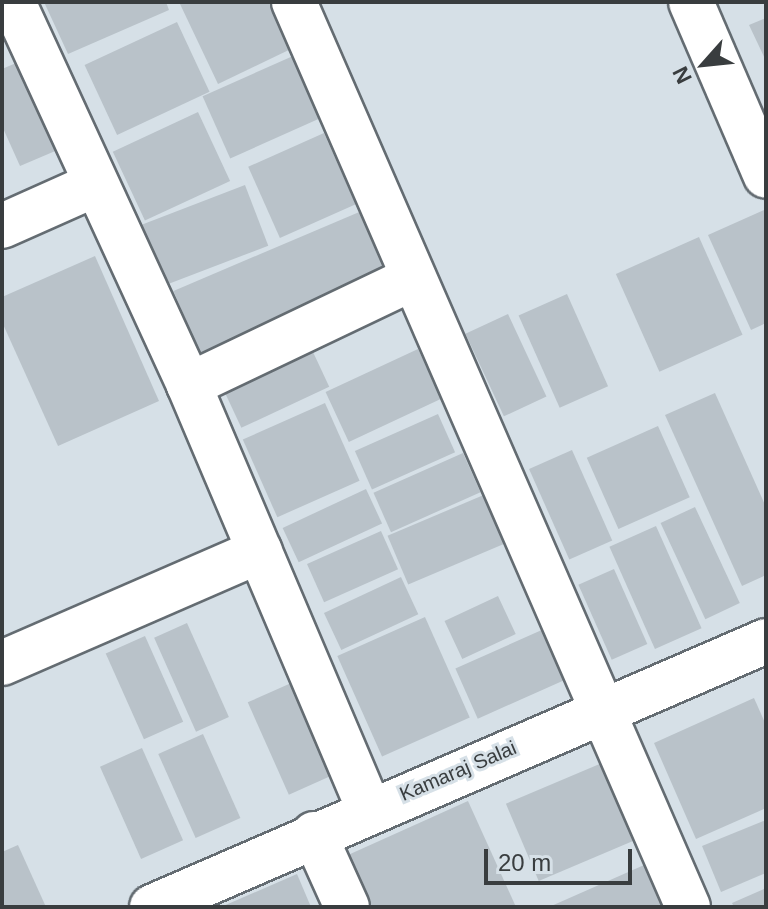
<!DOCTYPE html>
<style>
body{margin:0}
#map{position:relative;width:768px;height:909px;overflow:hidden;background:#d6e0e7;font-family:Helvetica,sans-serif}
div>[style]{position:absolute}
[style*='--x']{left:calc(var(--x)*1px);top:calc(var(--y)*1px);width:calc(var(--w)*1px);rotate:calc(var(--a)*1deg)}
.building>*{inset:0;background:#b9c2c9;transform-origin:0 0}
.roads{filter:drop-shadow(2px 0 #646c72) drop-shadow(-2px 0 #646c72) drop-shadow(0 2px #646c72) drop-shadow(0 -2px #646c72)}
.minor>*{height:44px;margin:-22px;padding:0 22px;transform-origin:22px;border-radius:22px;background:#fff}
span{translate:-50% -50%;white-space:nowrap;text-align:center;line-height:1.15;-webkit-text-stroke:6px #d6e0e7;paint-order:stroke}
.street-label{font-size:20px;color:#393d3f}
.frame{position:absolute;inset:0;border:4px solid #393d3f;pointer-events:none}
.north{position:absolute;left:664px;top:24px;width:80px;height:80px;-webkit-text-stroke:6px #d6e0e7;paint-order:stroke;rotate:243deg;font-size:22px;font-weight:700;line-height:32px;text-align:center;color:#393d3f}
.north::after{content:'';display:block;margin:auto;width:28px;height:36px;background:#393d3f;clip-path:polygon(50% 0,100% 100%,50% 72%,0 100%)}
.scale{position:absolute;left:484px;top:849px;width:148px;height:36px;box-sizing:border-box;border:4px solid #393d3f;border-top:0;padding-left:10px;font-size:24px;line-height:28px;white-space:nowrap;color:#393d3f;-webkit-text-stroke:6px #d6e0e7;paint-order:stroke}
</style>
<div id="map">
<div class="building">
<i style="clip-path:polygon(44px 2px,166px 2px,169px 10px,68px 54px)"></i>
<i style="clip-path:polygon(274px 2px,295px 47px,218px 84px,180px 4px)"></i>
<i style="clip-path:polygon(766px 18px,766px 61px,749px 25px)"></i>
<i style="left:177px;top:22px;width:77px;height:102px;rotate:65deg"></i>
<i style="left:293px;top:56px;width:68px;height:99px;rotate:66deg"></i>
<i style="clip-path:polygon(28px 58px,67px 146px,20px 166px,2px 126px,2px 69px)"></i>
<i style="left:198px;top:112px;width:76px;height:94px;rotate:65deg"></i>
<i style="left:324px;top:133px;width:78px;height:83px;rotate:66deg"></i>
<i style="left:245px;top:185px;width:65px;height:110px;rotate:69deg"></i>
<i style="left:364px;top:210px;width:69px;height:207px;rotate:67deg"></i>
<i style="clip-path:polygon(764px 210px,766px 323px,751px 330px,708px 235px)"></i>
<i style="left:699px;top:237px;width:107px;height:91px;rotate:66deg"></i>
<i style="clip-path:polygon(95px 256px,159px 401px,58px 446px,2px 322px,2px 297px)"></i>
<i style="left:567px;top:294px;width:101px;height:53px;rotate:66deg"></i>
<i style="left:508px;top:314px;width:91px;height:47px;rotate:65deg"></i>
<i style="left:306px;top:337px;width:55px;height:97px;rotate:65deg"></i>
<i style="left:418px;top:349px;width:55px;height:102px;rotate:65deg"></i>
<i style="clip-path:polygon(715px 393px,766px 507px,766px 575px,742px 586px,665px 415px)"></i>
<i style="left:325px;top:403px;width:85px;height:90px;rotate:66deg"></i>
<i style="left:438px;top:414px;width:42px;height:91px;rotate:66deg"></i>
<i style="left:658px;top:426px;width:78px;height:78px;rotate:66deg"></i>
<i style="left:572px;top:450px;width:99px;height:47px;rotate:66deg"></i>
<i style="left:463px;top:453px;width:43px;height:98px;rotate:66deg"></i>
<i style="left:366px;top:489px;width:38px;height:92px;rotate:65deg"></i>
<i style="left:486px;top:494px;width:53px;height:107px;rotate:67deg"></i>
<i style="left:695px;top:507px;width:106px;height:38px;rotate:65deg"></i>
<i style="left:656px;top:526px;width:112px;height:51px;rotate:66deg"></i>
<i style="left:381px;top:531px;width:42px;height:81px;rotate:66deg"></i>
<i style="left:614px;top:569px;width:82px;height:39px;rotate:66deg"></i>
<i style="left:401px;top:577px;width:41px;height:85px;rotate:65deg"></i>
<i style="left:498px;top:596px;width:42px;height:59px;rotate:65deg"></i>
<i style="left:425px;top:617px;width:110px;height:96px;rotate:66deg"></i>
<i style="left:187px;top:623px;width:103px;height:36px;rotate:66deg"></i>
<i style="left:544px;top:629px;width:55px;height:97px;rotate:66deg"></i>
<i style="left:145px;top:636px;width:94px;height:43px;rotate:66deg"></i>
<i style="left:298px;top:680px;width:101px;height:55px;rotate:66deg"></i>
<i style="clip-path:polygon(754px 698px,766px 725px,766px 808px,696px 839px,654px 743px)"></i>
<i style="left:203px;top:734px;width:92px;height:49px;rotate:66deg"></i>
<i style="left:142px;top:748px;width:101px;height:46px;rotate:66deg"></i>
<i style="left:609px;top:760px;width:84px;height:112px;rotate:67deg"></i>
<i style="clip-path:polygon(468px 801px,516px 907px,372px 907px,348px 855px)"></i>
<i style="clip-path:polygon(766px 820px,766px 873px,721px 892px,702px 846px)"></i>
<i style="clip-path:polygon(18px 845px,46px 907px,2px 907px,2px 852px)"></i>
<i style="clip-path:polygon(660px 858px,681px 907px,549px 907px)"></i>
<i style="clip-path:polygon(297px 874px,311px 907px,221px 907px)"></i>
<i style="clip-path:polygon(766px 888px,766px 907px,734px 907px,732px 903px)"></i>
</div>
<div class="roads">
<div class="minor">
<i style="--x:13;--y:2;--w:422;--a:65.3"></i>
<i style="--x:189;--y:385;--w:461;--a:67"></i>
<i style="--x:294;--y:2;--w:987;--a:66.47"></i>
<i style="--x:691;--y:2;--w:189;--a:66.7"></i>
<i style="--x:2;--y:226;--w:101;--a:-24"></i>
<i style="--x:189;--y:385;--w:246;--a:-25.5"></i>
<i style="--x:2;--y:663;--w:281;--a:-23.5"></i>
<i style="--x:314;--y:834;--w:80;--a:65.7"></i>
<i style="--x:152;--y:907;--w:669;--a:-23.42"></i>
</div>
</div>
<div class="street-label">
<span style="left:458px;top:771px;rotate:-23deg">Kamaraj Salai</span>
</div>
<div class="frame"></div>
<div class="north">N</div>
<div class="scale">20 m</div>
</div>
